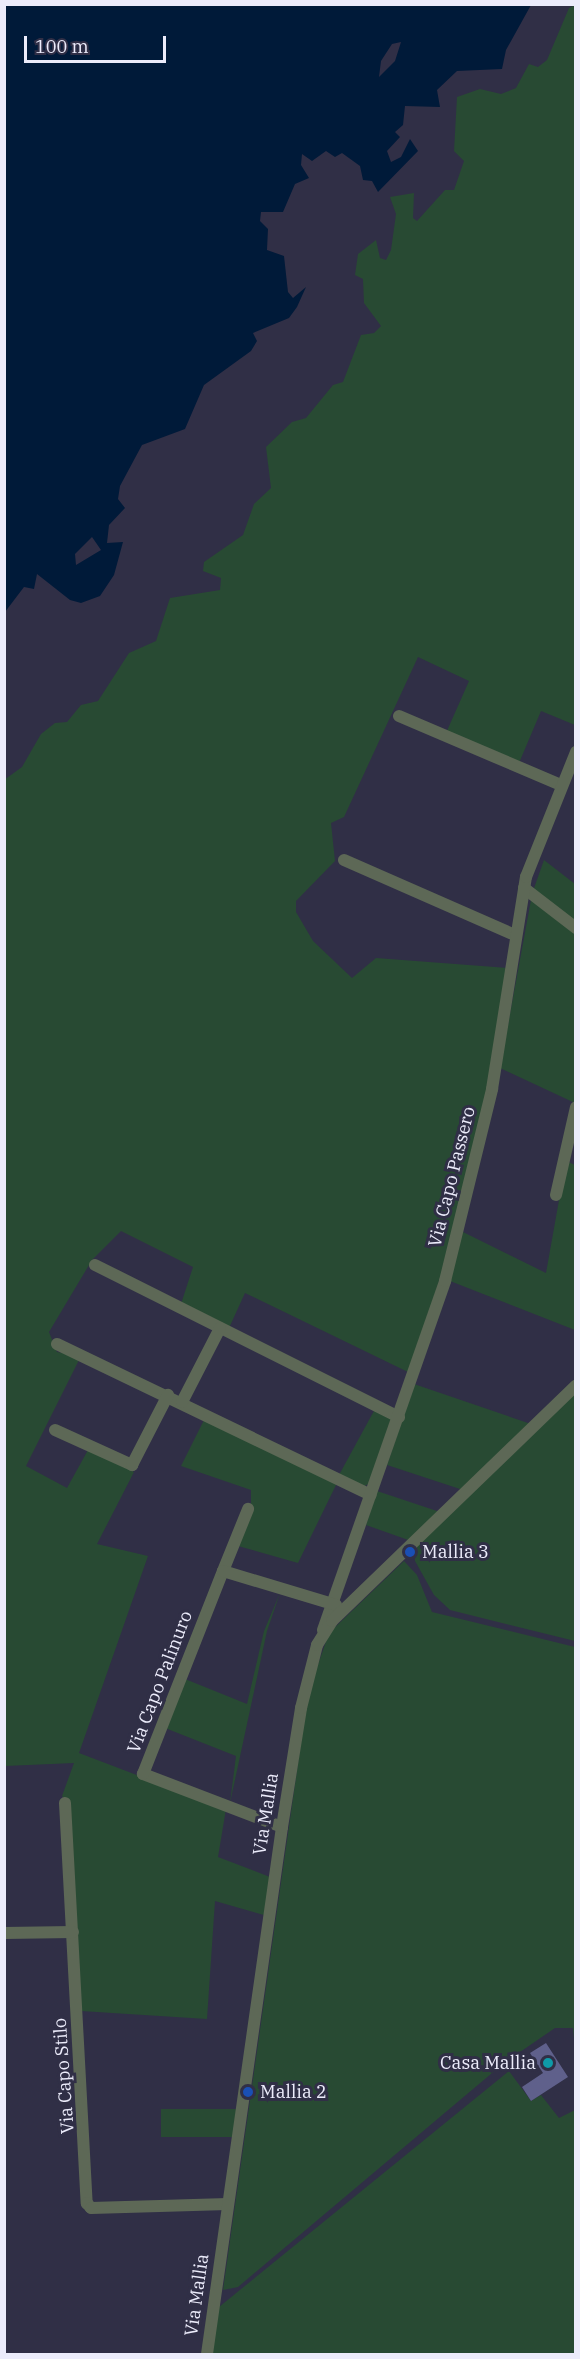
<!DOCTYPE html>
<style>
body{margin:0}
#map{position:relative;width:580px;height:2359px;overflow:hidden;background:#302f46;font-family:"IBM Plex Serif",serif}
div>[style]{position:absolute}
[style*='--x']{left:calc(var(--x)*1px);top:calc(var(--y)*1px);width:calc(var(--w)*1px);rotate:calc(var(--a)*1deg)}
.green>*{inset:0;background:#284a33;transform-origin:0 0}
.water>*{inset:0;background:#001a39}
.building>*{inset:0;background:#5f608b}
.minor>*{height:12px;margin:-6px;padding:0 6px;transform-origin:6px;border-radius:6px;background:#5d6856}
.dots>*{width:16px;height:16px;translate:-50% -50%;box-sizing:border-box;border:3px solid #302f46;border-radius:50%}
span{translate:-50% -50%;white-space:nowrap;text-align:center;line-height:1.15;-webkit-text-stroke:6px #302f46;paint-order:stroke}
.street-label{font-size:18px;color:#ececfb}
.poi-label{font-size:18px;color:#ececfb}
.left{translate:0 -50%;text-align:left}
.right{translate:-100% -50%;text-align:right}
.frame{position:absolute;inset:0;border:6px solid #ececfb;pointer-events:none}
.scale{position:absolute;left:24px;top:36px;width:142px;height:27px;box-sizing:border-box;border:3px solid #ececfb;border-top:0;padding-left:8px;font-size:18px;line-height:21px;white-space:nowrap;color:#ececfb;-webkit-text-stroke:4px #302f46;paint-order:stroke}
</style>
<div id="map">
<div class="green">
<i style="clip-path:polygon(575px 5px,575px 725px,541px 711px,519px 763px,446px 733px,469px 681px,418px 657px,344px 817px,331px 823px,335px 861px,296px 901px,296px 912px,313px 941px,352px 978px,376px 958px,508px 968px,497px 1051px,442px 1272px,410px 1373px,245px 1293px,229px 1328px,181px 1304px,193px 1267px,121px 1231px,92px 1260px,49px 1332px,57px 1352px,81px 1356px,26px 1466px,67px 1488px,88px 1450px,134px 1472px,97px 1544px,148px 1556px,79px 1753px,226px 1809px,218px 1857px,270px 1877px,264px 1915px,215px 1901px,207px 2019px,81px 2011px,69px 1803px,62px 1796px,74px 1763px,5px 1766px,4px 780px,22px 767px,41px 734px,55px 723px,67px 722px,81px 705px,98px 701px,129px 653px,156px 641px,170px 598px,220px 590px,221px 578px,203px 571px,204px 562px,243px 535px,254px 504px,271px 488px,266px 447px,292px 422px,306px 418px,333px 385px,343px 382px,361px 335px,374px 333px,381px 326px,364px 303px,363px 279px,355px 275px,358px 254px,376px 240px,380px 258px,386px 260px,391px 250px,396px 214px,390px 197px,414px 193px,413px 218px,417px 221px,445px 190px,454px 190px,464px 161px,454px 151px,457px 97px,480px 89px,501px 94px,516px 88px,529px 64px,538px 67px,547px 60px,569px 8px)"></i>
<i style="clip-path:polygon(544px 860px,575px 884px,575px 923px,533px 891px)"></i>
<i style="clip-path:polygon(531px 900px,575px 934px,575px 1103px,500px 1068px)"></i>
<i style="clip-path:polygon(566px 1161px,575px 1165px,575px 1330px,450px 1281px,461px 1231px,546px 1273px)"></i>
<i style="clip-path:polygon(414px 1384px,531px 1424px,463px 1490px,387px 1465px)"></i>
<i style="clip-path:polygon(575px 1390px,575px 1641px,450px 1610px,434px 1595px,415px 1561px,414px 1548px)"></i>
<i style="clip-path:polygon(375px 1409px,393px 1420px,370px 1483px,363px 1487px,339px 1475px)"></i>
<i style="clip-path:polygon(205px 1418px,337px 1483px,298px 1563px,238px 1546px,251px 1512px,251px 1490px,181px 1466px)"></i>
<i style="clip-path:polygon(377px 1491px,440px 1512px,411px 1541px,366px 1525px)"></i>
<i style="clip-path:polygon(404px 1561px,417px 1575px,432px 1612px,575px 1647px,575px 2049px,573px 2028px,555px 2028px,504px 2063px,238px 2287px,223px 2290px,308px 1693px,329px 1633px)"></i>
<i style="clip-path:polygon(280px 1593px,267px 1631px,230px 1803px,236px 1756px,165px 1728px,185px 1679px,247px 1704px,264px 1631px)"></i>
<i style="clip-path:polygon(509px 2071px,531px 2101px,541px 2095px,559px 2118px,575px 2110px,575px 2354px,212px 2354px,219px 2307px)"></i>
<i style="left:161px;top:2109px;width:76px;height:28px"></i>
</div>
<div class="water">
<i style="clip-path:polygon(evenodd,4px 5px,531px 5px,506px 50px,502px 69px,457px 71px,437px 90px,440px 107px,405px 106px,403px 125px,395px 132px,400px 137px,387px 151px,391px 162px,401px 157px,410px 139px,418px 151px,378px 192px,372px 181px,363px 180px,360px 166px,342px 153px,335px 157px,326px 151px,312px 161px,302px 154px,301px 165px,309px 178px,295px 184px,283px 212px,261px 212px,260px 221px,268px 229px,267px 250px,284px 256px,288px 292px,293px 298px,306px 287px,297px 307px,289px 318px,253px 333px,257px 341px,251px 351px,204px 385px,185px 429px,142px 445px,120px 486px,118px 499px,125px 508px,109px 525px,107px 543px,123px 542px,114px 575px,100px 596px,81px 603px,70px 600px,37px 574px,34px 589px,24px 587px,5px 612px,4px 5px,401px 42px,395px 61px,379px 77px,381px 61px,392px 44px,401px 42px,4px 5px,92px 537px,101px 550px,76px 565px,75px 554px,92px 537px)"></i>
</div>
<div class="building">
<i style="clip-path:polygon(546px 2043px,568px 2077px,531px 2101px,522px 2087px,543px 2073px,530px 2053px)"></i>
</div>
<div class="minor">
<i style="--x:399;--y:716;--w:176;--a:23.1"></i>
<i style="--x:344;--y:860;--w:187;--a:23.7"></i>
<i style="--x:524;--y:888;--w:66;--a:37.6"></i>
<i style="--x:556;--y:1195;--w:90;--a:-77.2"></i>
<i style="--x:95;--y:1265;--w:340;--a:26.6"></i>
<i style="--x:57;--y:1344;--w:348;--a:25.7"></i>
<i style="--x:182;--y:1402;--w:83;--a:-62.8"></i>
<i style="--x:55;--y:1430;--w:85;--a:24.4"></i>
<i style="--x:132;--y:1465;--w:79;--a:-62.8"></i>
<i style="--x:223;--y:1571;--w:67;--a:-68"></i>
<i style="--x:323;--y:1630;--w:370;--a:-70.7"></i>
<i style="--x:445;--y:1281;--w:198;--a:-76.2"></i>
<i style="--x:492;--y:1089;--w:215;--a:-80.9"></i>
<i style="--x:526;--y:877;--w:135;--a:-68.2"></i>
<i style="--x:65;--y:1803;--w:401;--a:86.9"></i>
<i style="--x:87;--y:2203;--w:6;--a:51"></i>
<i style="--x:91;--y:2208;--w:137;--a:-1.7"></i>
<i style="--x:282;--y:1827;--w:149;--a:-159.1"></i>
<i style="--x:143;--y:1774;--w:218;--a:-68.5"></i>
<i style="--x:223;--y:1571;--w:118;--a:16.7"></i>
<i style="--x:4;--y:1933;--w:69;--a:-0.8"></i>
<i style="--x:207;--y:2354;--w:532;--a:-81.9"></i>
<i style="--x:282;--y:1827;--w:121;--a:-80.9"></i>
<i style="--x:301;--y:1708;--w:65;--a:-75.7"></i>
<i style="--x:317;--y:1645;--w:28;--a:-58"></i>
<i style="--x:332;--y:1621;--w:339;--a:-44"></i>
</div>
<div class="dots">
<i style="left:410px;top:1552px;background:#1a4fb4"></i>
<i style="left:548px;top:2063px;background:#0f9aa8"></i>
<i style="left:248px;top:2092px;background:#1a4fb4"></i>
</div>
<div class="street-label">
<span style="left:452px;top:1177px;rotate:-76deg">Via Capo Passero</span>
<span style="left:160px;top:1682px;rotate:-69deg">Via Capo Palinuro</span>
<span style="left:266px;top:1814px;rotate:-81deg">Via Mallia</span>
<span style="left:64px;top:2076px;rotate:-94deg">Via Capo Stilo</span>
<span style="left:197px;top:2295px;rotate:-82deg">Via Mallia</span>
</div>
<div class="poi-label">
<span class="left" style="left:422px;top:1552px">Mallia 3</span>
<span class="right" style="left:536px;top:2063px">Casa Mallia</span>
<span class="left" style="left:260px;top:2092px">Mallia 2</span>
</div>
<div class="frame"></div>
<div class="scale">100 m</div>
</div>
